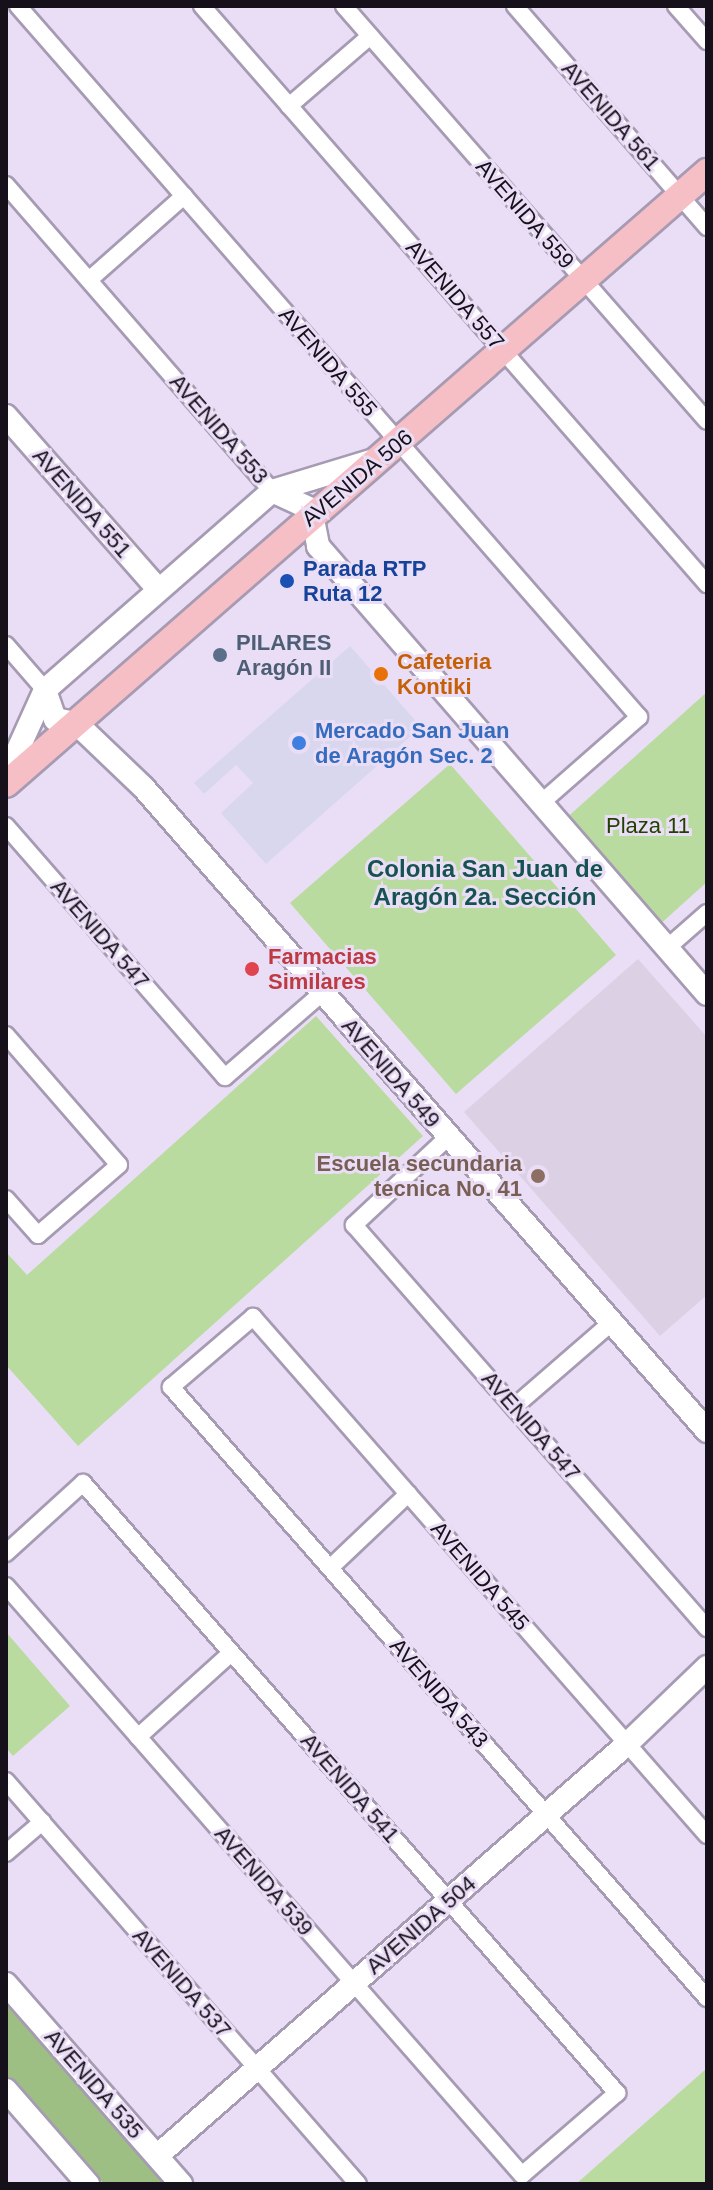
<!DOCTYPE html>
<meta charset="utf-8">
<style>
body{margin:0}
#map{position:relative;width:713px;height:2190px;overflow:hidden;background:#eadef7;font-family:Helvetica,sans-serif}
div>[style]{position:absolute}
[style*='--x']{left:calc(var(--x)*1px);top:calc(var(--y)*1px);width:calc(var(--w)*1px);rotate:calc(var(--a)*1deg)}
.commercial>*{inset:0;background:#d9d7ed}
.education>*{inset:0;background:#dcd0e5}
.green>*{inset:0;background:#b9db9f;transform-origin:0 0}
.forest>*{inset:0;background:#9dbf83}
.roads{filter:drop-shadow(2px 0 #a69bb3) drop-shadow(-2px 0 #a69bb3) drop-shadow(0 2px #a69bb3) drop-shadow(0 -2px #a69bb3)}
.minor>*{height:16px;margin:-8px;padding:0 8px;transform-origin:8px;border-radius:8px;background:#fff}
.tertiary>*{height:22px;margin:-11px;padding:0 11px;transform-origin:11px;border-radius:11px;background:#fff}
.primary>*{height:26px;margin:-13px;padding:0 13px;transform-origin:13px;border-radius:13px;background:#f6bec5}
.dots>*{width:22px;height:22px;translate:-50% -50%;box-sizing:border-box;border:4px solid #eadef7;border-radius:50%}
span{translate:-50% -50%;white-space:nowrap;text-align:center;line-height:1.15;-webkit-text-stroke:6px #eadef7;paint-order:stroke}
.street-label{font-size:22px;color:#151019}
.transit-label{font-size:22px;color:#164399;font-weight:700}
.left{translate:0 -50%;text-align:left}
.service-label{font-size:22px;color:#4e5e75;font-weight:700}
.food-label{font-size:22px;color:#c56008;font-weight:700}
.shop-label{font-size:22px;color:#366cbe;font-weight:700}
.park-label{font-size:22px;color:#224000}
.health-label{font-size:22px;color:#be3a42;font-weight:700}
.education-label{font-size:22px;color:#785e54;font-weight:700}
.right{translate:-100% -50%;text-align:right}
.neighbourhood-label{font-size:24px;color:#16524f;font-weight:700}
.frame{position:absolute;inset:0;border:8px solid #151019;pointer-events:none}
</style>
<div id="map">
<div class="commercial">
<i style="clip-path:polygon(350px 646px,421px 727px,266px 864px,221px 813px,253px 783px,236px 765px,204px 794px,194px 783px)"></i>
</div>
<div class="education">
<i style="clip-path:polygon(638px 959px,707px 1037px,707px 1295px,660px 1336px,464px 1112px)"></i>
</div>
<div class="green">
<i style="clip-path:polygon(707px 692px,707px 882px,657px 927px,563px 821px)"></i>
<i style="left:450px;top:764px;width:253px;height:212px;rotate:49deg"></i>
<i style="clip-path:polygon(316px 1016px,423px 1136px,78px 1446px,6px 1365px,6px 1252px,27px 1275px)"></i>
<i style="clip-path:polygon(6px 1632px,70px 1706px,13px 1756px,6px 1748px)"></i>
<i style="clip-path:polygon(707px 2068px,707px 2184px,576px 2184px)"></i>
</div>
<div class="forest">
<i style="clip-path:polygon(6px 2001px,166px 2184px,104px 2184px,6px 2075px)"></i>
</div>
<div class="roads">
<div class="minor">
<i style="--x:18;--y:6;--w:944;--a:48.87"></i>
<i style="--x:639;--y:717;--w:130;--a:138.7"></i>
<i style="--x:202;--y:6;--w:768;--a:48.86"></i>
<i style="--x:344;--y:6;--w:551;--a:48.82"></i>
<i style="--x:515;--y:6;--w:293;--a:49"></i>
<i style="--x:676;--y:6;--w:47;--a:48.5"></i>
<i style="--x:289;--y:106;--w:107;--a:-40.8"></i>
<i style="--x:6;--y:185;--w:405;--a:49"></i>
<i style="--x:89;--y:280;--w:127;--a:-41.5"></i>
<i style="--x:6;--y:645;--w:60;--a:49.1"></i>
<i style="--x:6;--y:826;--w:333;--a:48.9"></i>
<i style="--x:225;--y:1077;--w:128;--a:-40.9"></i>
<i style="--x:667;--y:948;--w:53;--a:-41.2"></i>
<i style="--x:6;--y:1035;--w:172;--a:49"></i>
<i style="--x:119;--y:1165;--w:107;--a:139.2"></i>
<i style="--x:38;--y:1235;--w:48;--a:-131.6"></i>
<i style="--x:448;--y:1137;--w:129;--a:136.9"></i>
<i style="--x:354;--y:1225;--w:536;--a:48.78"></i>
<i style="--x:514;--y:1407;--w:130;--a:-40.9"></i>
<i style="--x:6;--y:1553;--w:104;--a:-42.3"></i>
<i style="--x:83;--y:1483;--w:811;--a:48.8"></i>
<i style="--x:617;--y:2093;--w:125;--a:139.2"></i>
<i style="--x:522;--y:2175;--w:783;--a:-131.22"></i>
<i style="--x:330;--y:1568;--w:108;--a:-43.5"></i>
<i style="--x:138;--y:1737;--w:125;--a:-42.1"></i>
<i style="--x:6;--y:1781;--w:535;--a:48.86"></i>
<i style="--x:707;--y:1835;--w:689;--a:-131.23"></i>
<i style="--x:253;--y:1317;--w:108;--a:139.5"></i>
<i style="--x:171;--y:1387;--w:813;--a:48.74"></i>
<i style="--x:6;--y:1853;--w:48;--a:-40.7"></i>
</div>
<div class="tertiary">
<i style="--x:6;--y:416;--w:230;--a:48.7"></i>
<i style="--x:272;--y:491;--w:43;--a:24.8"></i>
<i style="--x:311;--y:509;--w:38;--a:79"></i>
<i style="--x:318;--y:546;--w:593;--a:49.03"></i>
<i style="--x:45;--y:690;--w:31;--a:71"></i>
<i style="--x:55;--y:719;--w:21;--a:11"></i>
<i style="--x:76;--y:723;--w:93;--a:43.7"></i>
<i style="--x:143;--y:787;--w:856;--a:48.79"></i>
<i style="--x:6;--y:776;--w:94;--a:-65.6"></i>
<i style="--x:45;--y:690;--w:302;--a:-41.2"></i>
<i style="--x:272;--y:491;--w:110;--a:-16.9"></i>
<i style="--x:6;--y:1984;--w:266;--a:48.8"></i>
<i style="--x:6;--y:2090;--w:125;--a:48.9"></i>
<i style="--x:157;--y:2156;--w:625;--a:-41.24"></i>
<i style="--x:627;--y:1744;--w:111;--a:-43.9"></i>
</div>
<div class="primary">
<i style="--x:6;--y:784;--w:931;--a:-41.12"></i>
</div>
</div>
<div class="dots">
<i style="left:287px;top:581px;background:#1a4fb4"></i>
<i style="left:220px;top:655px;background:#5c6f8a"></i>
<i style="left:381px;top:674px;background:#e8710a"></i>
<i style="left:299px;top:743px;background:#3f7fe0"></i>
<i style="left:252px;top:969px;background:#e0444e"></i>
<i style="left:538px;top:1176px;background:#8d6e63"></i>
</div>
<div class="street-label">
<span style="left:611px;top:116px;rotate:49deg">AVENIDA 561</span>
<span style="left:525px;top:214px;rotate:49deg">AVENIDA 559</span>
<span style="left:455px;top:295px;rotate:49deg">AVENIDA 557</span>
<span style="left:328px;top:362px;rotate:49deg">AVENIDA 555</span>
<span style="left:219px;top:429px;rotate:49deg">AVENIDA 553</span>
<span style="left:357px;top:478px;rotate:-40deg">AVENIDA 506</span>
<span style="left:82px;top:503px;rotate:49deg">AVENIDA 551</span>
<span style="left:100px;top:934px;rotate:49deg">AVENIDA 547</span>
<span style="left:391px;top:1073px;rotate:49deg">AVENIDA 549</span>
<span style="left:531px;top:1426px;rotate:49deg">AVENIDA 547</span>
<span style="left:480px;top:1576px;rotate:49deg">AVENIDA 545</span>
<span style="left:439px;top:1693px;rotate:49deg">AVENIDA 543</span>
<span style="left:350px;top:1788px;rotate:49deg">AVENIDA 541</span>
<span style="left:264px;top:1881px;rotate:49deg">AVENIDA 539</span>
<span style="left:421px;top:1925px;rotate:-41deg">AVENIDA 504</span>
<span style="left:182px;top:1983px;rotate:49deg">AVENIDA 537</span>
<span style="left:94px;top:2084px;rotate:49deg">AVENIDA 535</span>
</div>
<div class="transit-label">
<span class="left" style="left:303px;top:581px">Parada RTP<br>Ruta 12</span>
</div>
<div class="service-label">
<span class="left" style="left:236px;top:655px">PILARES<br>Aragón II</span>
</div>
<div class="food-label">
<span class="left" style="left:397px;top:674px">Cafeteria<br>Kontiki</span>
</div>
<div class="shop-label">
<span class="left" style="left:315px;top:743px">Mercado San Juan<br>de Aragón Sec. 2</span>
</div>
<div class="park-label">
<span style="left:648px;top:826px">Plaza 11</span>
</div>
<div class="health-label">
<span class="left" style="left:268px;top:969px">Farmacias<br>Similares</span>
</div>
<div class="education-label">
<span class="right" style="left:522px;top:1176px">Escuela secundaria<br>tecnica No. 41</span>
</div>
<div class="neighbourhood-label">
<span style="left:485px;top:883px">Colonia San Juan de<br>Aragón 2a. Sección</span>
</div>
<div class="frame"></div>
</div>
